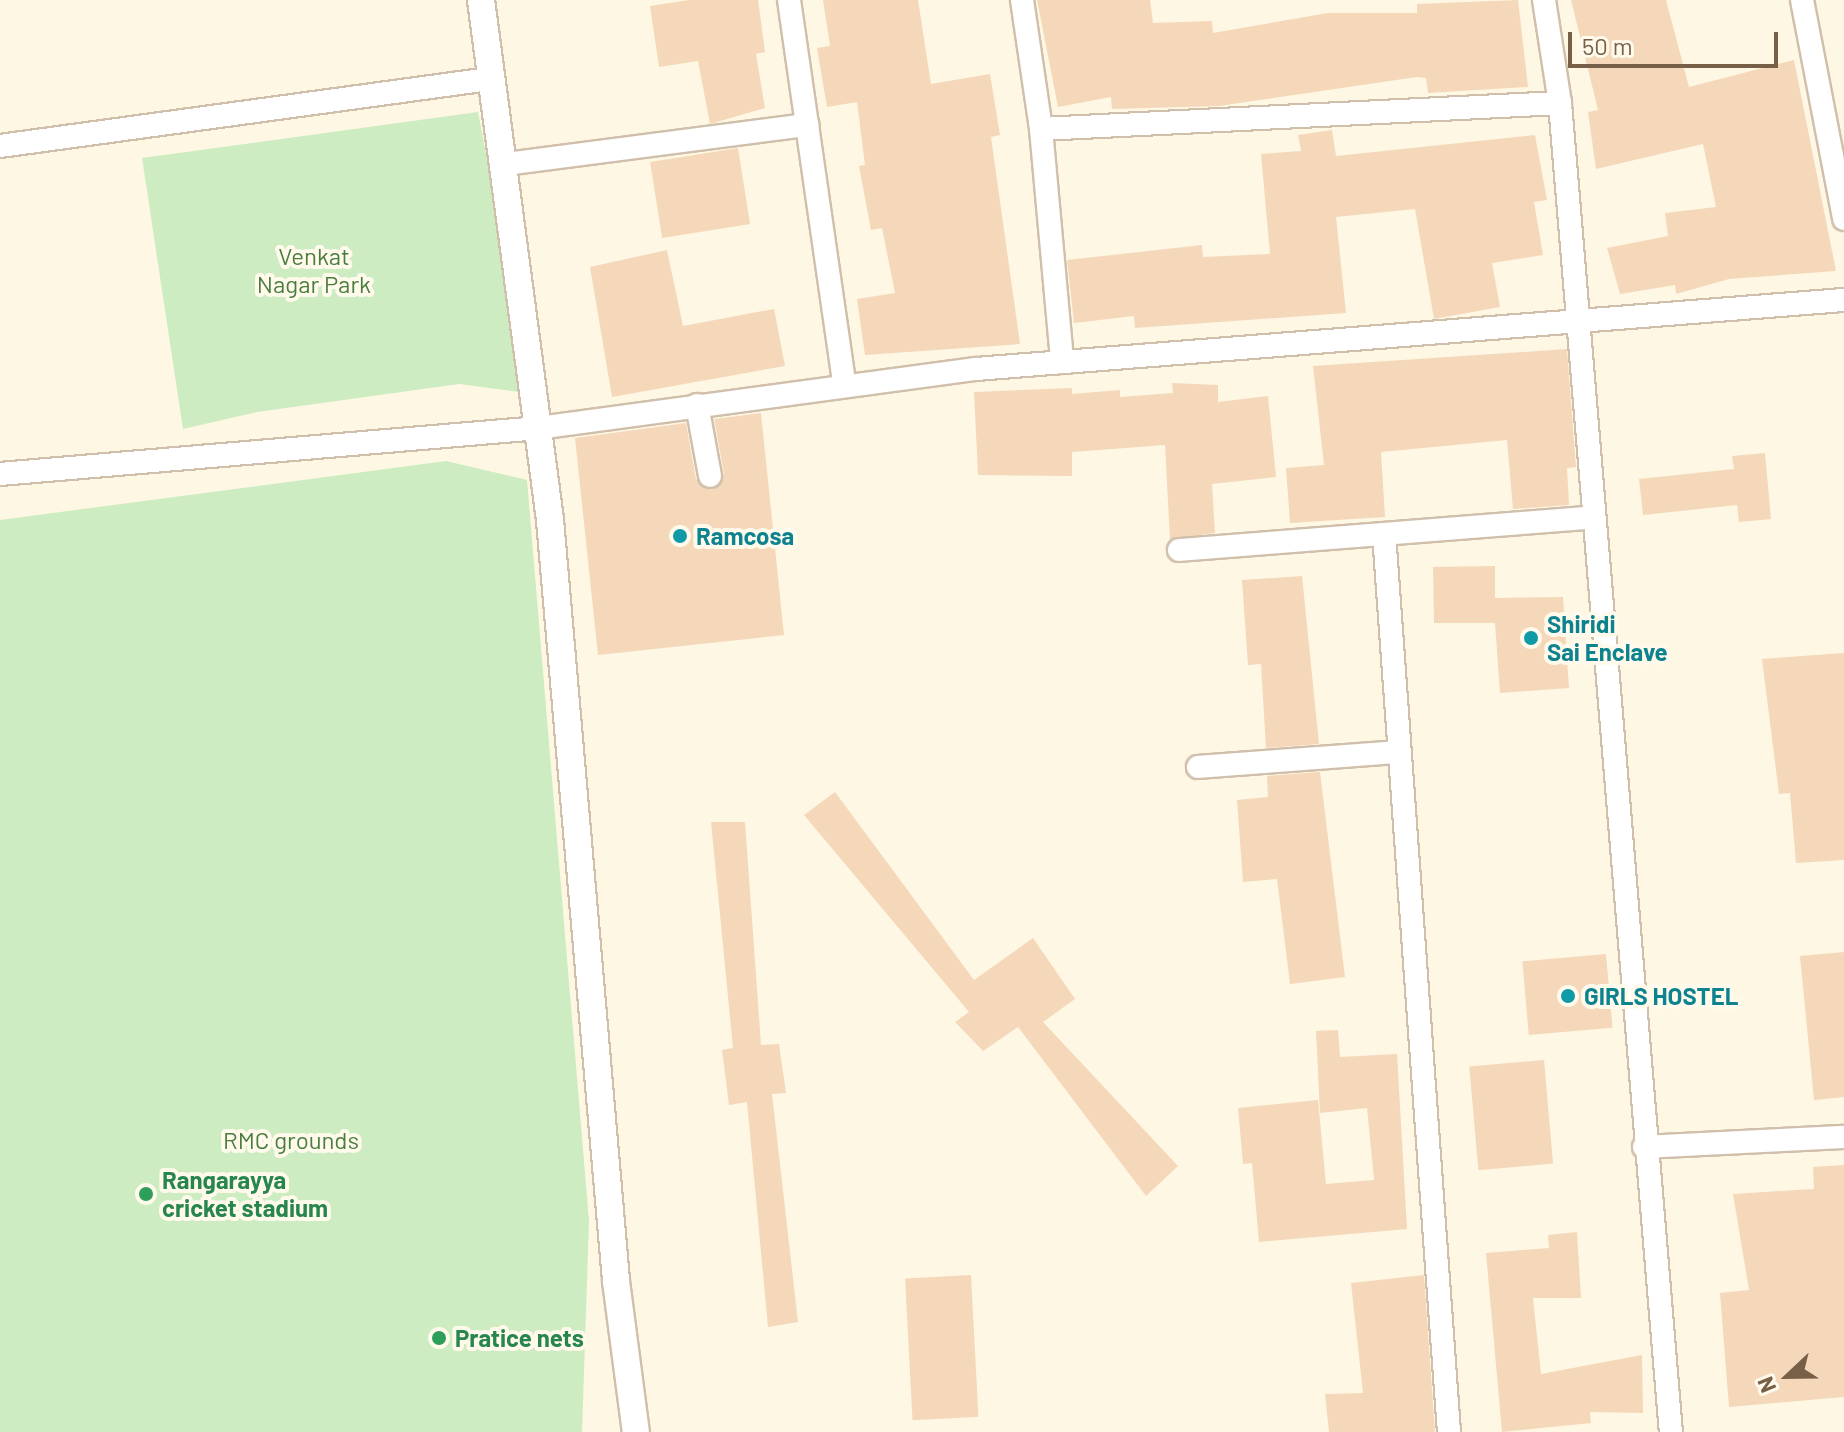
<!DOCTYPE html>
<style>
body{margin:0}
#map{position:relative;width:1844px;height:1432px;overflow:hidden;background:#fdf7e4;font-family:Barlow,sans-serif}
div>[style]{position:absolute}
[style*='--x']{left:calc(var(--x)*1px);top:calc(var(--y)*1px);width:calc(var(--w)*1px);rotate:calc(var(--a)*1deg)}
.green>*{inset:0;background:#cdecc1}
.building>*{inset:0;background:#f5d8ba;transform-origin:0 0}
.roads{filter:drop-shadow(2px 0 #d0bfaa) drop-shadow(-2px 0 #d0bfaa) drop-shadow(0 2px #d0bfaa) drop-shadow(0 -2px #d0bfaa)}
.minor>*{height:22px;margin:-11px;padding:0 11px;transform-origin:11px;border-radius:11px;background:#fff}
.tertiary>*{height:26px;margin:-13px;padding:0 13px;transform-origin:13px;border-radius:13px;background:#fff}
.dots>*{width:22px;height:22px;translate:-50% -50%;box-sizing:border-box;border:4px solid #fffaeb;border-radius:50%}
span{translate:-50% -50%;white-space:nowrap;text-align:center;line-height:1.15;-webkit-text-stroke:8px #fffaeb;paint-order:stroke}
.park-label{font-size:24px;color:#4a7e3f}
.culture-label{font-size:24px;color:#0d838f;font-weight:700}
.left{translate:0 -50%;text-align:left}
.leisure-label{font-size:24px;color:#27864d;font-weight:700}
.north{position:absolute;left:1748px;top:1336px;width:80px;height:80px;-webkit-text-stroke:6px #fffaeb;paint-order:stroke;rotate:248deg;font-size:22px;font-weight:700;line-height:32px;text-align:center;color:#775f48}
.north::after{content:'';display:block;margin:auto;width:28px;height:36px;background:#775f48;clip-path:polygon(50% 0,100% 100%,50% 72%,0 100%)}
.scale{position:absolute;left:1568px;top:32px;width:210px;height:36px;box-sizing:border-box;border:4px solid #775f48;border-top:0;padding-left:10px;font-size:24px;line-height:28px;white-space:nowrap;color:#775f48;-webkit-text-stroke:6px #fffaeb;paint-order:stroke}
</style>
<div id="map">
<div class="green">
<i style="clip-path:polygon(478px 112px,499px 222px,519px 392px,459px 384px,257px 412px,183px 429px,142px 158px)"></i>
<i style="clip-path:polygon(446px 461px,527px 480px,589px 1221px,582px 1432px,0 1432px,0 520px)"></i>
</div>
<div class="building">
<i style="clip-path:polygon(689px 0,758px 0,765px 52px,756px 54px,765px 108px,710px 124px,698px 61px,659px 67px,650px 6px)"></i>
<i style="clip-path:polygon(823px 0,918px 0,931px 84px,990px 74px,1000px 135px,991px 137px,1020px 344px,865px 355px,857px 299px,895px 293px,882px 228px,871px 230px,859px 166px,865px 165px,857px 102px,827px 107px,817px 48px,830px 46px)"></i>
<i style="clip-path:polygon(1037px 0,1150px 0,1153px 23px,1212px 21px,1213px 33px,1328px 13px,1417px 13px,1417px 4px,1518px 0,1528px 87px,1428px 93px,1426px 78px,1417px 77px,1219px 106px,1112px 109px,1111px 97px,1058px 107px)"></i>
<i style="clip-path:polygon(1571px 0,1666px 0,1689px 87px,1794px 60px,1836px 271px,1729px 279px,1676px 294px,1675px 285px,1620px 294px,1607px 248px,1668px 236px,1665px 213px,1716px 207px,1703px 144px,1596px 169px,1588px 112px,1598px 110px)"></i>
<i style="clip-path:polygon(1332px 130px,1336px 156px,1535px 135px,1547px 200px,1534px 202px,1543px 255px,1492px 263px,1500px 307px,1434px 319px,1415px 209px,1336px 217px,1346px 313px,1135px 328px,1134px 316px,1074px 323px,1067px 260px,1202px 245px,1203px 257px,1270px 254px,1261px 154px,1301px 151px,1298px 135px)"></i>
<i style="left:738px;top:148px;width:77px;height:89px;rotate:81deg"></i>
<i style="clip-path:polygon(667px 250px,683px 326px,774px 309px,785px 366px,612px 397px,590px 267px)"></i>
<i style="clip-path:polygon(1567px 349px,1576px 467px,1567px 468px,1569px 505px,1513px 509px,1507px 440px,1381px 452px,1385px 517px,1290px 523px,1286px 468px,1324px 465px,1313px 366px)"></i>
<i style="clip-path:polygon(1172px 383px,1218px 385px,1218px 402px,1268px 396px,1276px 477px,1212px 484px,1215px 533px,1170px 539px,1165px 445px,1072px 452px,1072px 476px,978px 475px,974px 392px,1072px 388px,1072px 394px,1120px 390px,1120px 397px,1173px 393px)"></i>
<i style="clip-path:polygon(761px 413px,784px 635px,598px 655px,575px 438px,686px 423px,696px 479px,712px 490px,724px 474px,714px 419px)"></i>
<i style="clip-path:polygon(1765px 453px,1771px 519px,1739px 522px,1737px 505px,1643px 515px,1639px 479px,1734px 469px,1732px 456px)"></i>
<i style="clip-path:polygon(1495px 566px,1495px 598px,1563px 597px,1569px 688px,1500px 693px,1495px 623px,1434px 623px,1433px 567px)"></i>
<i style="clip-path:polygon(1302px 576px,1319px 744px,1266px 748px,1261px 664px,1248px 665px,1242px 580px)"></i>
<i style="clip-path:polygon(1844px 653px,1844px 860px,1796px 863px,1790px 793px,1779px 794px,1762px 659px)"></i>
<i style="clip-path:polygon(1320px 772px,1345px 977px,1290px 984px,1277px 879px,1243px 882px,1237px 800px,1268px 797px,1267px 776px)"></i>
<i style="clip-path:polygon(835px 792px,974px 980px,1033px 938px,1075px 999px,1043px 1022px,1178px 1166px,1146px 1196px,1018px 1027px,983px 1051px,955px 1022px,969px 1012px,804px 815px)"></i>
<i style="clip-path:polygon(711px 822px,745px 822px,761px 1045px,779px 1044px,786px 1093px,772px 1094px,798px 1322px,768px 1327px,747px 1102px,729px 1105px,722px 1050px,733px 1048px)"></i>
<i style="clip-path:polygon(1844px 952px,1844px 1097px,1814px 1100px,1800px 956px)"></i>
<i style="left:1606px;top:954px;width:74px;height:84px;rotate:85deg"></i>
<i style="clip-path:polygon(1338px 1030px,1340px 1057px,1397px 1054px,1407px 1229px,1259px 1242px,1252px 1163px,1243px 1164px,1238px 1108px,1318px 1100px,1326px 1184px,1374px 1180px,1367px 1108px,1320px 1113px,1316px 1031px)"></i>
<i style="left:1544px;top:1060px;width:104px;height:75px;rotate:85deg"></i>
<i style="clip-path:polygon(1844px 1165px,1844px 1397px,1729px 1407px,1720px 1293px,1749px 1290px,1733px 1194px,1814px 1189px,1813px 1167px)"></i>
<i style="clip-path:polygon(1577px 1232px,1581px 1298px,1533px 1298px,1541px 1374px,1642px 1355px,1643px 1413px,1590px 1412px,1591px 1423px,1502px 1432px,1486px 1253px,1549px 1248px,1548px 1235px)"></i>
<i style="left:971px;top:1275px;width:142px;height:66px;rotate:87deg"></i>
<i style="clip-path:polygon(1424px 1275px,1435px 1432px,1329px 1432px,1325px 1394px,1363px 1393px,1351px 1283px)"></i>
</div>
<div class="roads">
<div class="minor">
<i style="--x:789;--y:0;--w:388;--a:81.8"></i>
<i style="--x:1022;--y:0;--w:130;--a:81.6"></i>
<i style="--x:1041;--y:129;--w:520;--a:-2.87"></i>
<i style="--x:1544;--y:0;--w:104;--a:81.2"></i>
<i style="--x:1560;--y:103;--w:1334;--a:85.23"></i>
<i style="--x:1802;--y:0;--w:223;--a:79.1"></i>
<i style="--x:1041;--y:129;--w:234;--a:84.8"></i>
<i style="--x:0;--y:146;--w:497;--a:-7.8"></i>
<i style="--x:506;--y:164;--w:304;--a:-7.4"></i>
<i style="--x:697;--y:405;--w:72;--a:79.6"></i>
<i style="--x:0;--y:474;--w:541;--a:-4.88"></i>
<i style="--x:539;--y:428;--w:441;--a:-7.7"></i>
<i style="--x:976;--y:369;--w:871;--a:-4.55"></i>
<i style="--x:1384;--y:534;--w:900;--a:85.86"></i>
<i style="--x:1179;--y:550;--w:416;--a:-4.5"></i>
<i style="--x:1198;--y:767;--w:201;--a:-4.3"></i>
<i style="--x:1644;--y:1147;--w:200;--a:-2.9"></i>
</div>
<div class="tertiary">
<i style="--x:481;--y:0;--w:525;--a:82.44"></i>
<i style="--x:550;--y:520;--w:764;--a:85.04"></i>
<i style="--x:616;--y:1281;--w:152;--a:82.5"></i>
</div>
</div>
<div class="dots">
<i style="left:680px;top:536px;background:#0f9aa8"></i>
<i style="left:1531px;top:638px;background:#0f9aa8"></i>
<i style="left:1568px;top:996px;background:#0f9aa8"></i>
<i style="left:146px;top:1194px;background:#2e9e5b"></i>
<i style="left:439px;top:1338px;background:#2e9e5b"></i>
</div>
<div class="park-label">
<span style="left:314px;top:270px">Venkat<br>Nagar Park</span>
<span style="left:291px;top:1140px">RMC grounds</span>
</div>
<div class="culture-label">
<span class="left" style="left:696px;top:536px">Ramcosa</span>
<span class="left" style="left:1547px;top:638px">Shiridi<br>Sai Enclave</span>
<span class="left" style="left:1584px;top:996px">GIRLS HOSTEL</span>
</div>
<div class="leisure-label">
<span class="left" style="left:162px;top:1194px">Rangarayya<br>cricket stadium</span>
<span class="left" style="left:455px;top:1338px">Pratice nets</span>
</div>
<div class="north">N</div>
<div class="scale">50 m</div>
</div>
